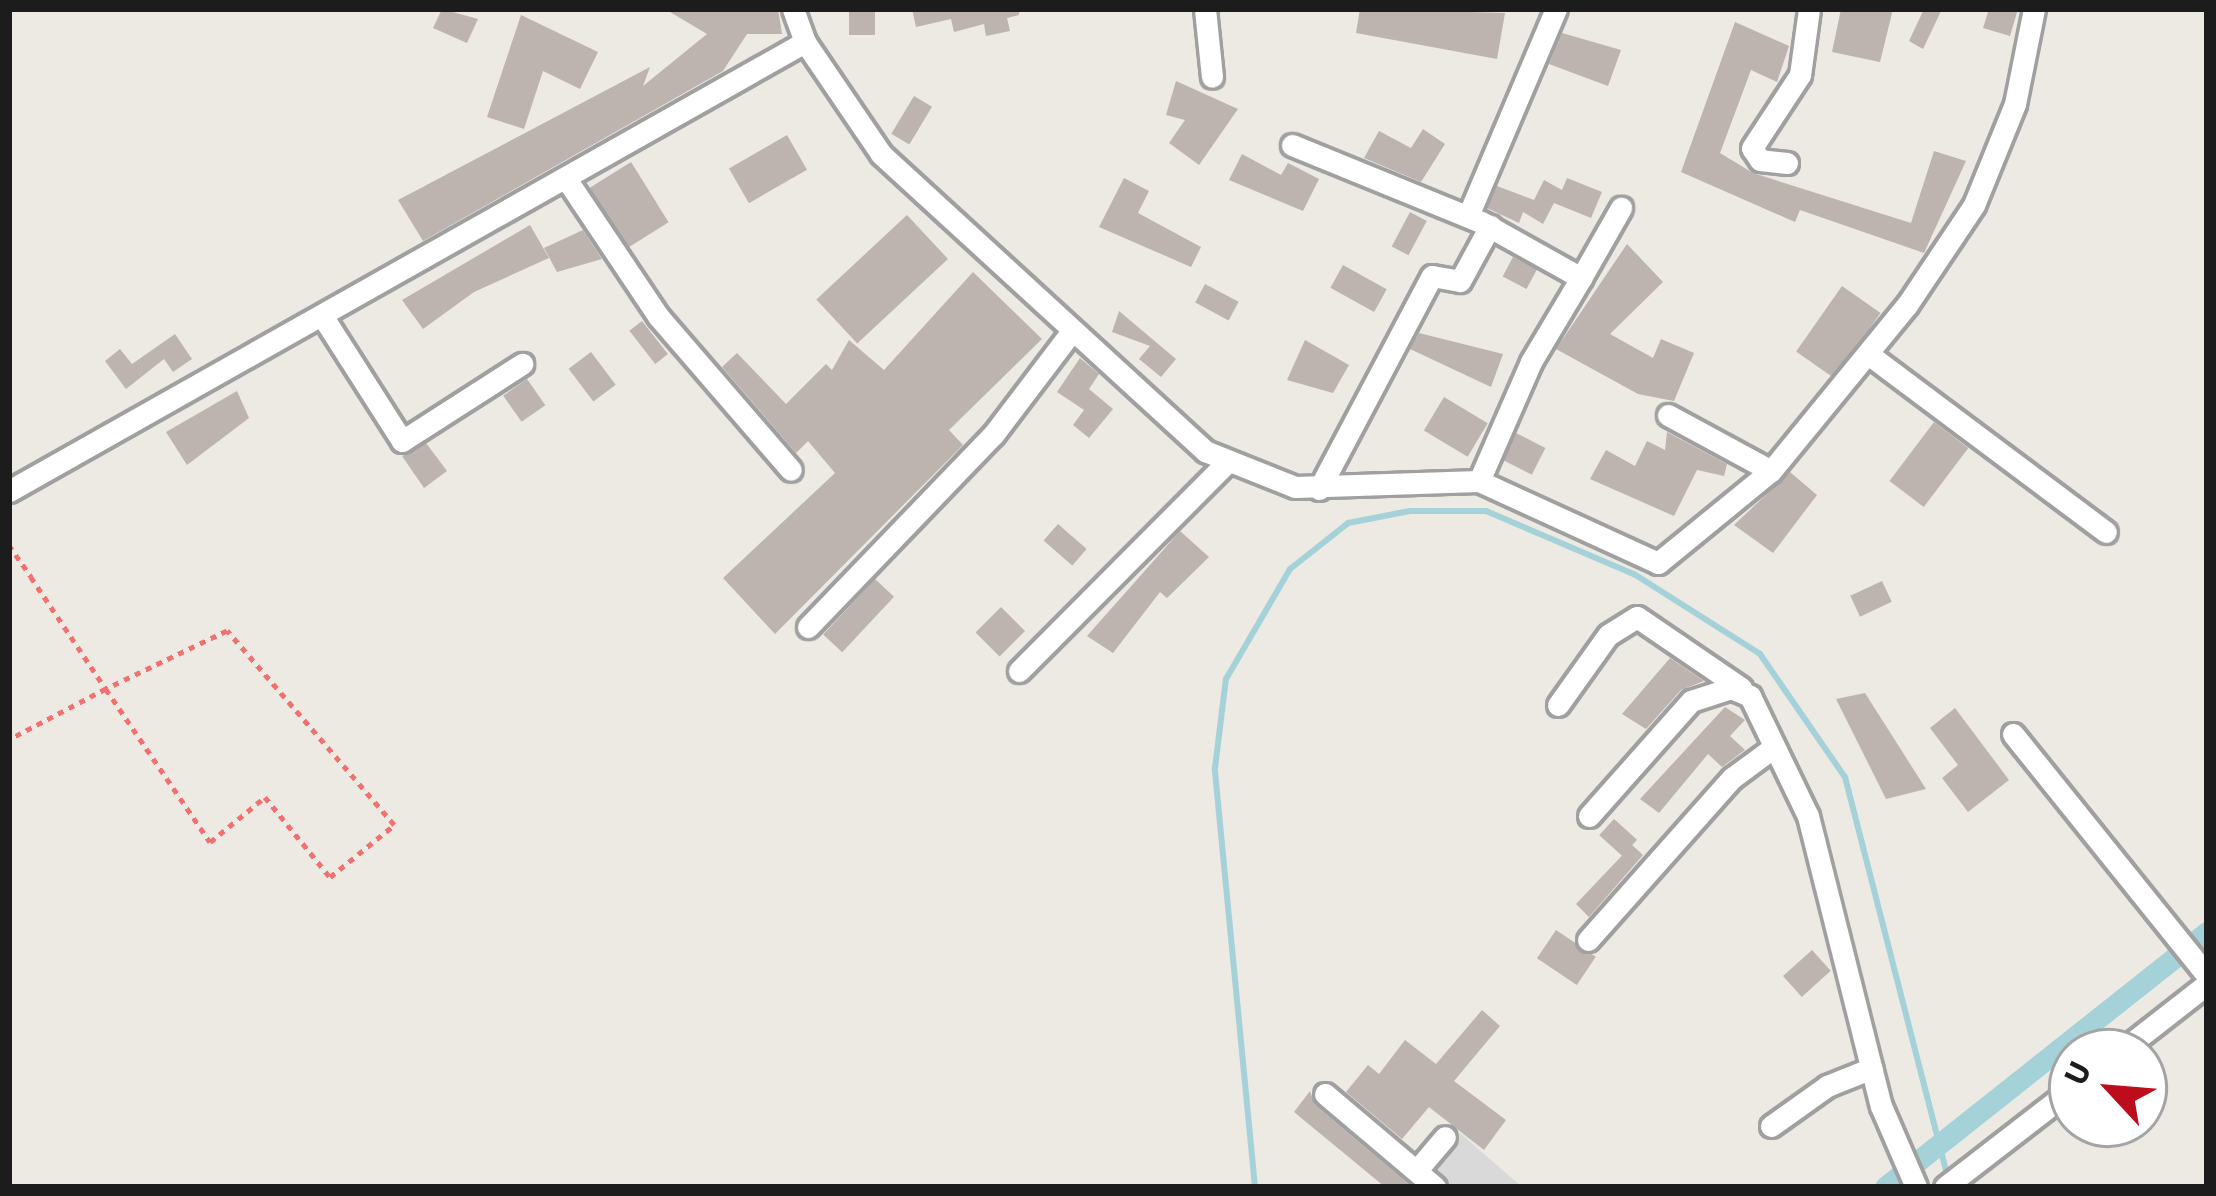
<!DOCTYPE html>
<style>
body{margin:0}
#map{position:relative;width:2216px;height:1196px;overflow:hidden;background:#ede9e3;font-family:"Source Sans 3",sans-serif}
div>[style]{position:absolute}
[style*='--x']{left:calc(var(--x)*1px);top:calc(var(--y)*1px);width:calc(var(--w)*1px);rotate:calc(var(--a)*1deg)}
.residential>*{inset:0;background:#dad9d9}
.stream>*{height:6px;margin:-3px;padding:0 3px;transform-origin:3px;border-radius:3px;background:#a5d2d8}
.canal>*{height:21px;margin:-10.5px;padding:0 10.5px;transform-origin:10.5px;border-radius:10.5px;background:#a5d2d8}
.building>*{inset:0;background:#bdb4af;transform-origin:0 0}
.path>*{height:4.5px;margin-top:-2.25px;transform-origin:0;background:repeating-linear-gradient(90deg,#f17170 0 6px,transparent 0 12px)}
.roads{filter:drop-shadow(3px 0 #a0a0a0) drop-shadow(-3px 0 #a0a0a0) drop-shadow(0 3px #a0a0a0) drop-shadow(0 -3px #a0a0a0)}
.minor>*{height:21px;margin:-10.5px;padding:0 10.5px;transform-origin:10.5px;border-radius:10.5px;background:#fff}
span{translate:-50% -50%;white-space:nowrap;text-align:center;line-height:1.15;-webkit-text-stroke:12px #fff;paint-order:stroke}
.frame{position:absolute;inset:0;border:12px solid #1c1c1c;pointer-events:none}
.north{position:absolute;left:2048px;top:1028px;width:120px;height:120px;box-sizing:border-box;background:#fff;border:3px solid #a4a4a4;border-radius:50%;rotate:296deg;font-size:33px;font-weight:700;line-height:48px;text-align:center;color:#1c1c1c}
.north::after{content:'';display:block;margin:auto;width:42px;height:54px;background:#bd0c1c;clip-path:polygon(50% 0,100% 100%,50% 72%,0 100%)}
</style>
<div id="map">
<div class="residential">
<i style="clip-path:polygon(1460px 1133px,1522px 1187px,1451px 1187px,1430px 1168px)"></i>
</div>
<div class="stream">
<i style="--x:1255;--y:1187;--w:421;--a:-95.5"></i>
<i style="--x:1215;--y:768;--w:90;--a:-83"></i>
<i style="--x:1226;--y:679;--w:127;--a:-59.8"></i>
<i style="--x:1290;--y:569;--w:74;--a:-38.4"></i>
<i style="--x:1348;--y:523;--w:63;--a:-11"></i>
<i style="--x:1410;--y:511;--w:76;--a:0"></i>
<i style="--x:1486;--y:511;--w:161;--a:23.1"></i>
<i style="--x:1634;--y:574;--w:149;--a:32.4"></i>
<i style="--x:1760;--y:654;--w:150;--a:55.4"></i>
<i style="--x:1845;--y:777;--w:414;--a:75.6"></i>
</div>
<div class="canal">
<i style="--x:1885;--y:1187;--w:411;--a:-38.4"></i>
</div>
<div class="building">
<i style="clip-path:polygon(442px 9px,478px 19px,467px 43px,433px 28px)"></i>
<i style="clip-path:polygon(665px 9px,778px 9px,782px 34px,747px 34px,723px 71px,423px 241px,398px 200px,650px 67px,643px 86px,707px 34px)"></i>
<i style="left:849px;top:9px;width:26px;height:26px"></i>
<i style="clip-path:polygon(912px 9px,1019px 9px,1019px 15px,1007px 18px,1010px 31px,986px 36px,984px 24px,954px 32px,951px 19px,916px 27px)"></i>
<i style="clip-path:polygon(1360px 9px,1505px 13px,1497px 59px,1356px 33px)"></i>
<i style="clip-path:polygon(1841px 9px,1893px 9px,1880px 62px,1832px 52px)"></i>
<i style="clip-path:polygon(1924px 9px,1942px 9px,1923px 49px,1909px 41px)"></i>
<i style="clip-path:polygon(1989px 9px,2018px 9px,2010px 36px,1983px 28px)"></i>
<i style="clip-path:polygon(521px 15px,598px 52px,580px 89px,543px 71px,524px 129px,487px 117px)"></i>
<i style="clip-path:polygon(1735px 22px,1789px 46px,1777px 82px,1751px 70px,1720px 153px,1753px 173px,1911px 223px,1934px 151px,1966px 161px,1924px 253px,1800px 210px,1795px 222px,1681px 172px)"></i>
<i style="clip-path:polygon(1562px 33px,1621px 50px,1608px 86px,1549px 64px)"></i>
<i style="clip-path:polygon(1176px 81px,1238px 109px,1199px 165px,1169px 143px,1185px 120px,1166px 115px)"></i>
<i style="left:914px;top:96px;width:21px;height:44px;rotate:31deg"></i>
<i style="clip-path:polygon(1423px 129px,1445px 144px,1421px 182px,1364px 158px,1379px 131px,1411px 148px)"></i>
<i style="left:787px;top:135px;width:40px;height:67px;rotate:60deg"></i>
<i style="clip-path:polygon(1242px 154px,1281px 175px,1288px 163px,1319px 179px,1303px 211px,1229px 180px)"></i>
<i style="left:631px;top:162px;width:71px;height:49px;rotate:58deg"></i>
<i style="clip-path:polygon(1124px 178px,1149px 191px,1138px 213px,1201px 247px,1191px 267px,1099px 227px)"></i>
<i style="clip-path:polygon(1567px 178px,1602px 192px,1591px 218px,1554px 203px,1543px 224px,1523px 212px,1519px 223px,1487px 208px,1497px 186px,1534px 200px,1544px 180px,1562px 190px)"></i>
<i style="left:1410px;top:212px;width:19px;height:39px;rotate:28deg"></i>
<i style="left:907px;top:215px;width:60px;height:124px;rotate:47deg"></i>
<i style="clip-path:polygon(530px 225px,549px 258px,474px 292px,423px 329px,402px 300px)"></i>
<i style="clip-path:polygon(583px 230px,602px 259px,557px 272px,544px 248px)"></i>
<i style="clip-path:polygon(1627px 244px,1663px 282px,1610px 334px,1653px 358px,1661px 339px,1694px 353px,1674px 401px,1638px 394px,1556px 349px)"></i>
<i style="left:1513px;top:257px;width:27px;height:22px;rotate:28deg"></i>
<i style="left:1343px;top:265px;width:50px;height:26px;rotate:29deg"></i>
<i style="clip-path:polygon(973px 272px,1042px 339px,949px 430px,963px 445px,775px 634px,723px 578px,835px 473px,808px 441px,796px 453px,722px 367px,737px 353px,786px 404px,826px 364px,832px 370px,849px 340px,884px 370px)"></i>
<i style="left:1205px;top:284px;width:38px;height:21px;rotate:28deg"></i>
<i style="left:1842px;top:286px;width:47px;height:80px;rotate:35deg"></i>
<i style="clip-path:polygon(1119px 311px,1176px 359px,1161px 377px,1139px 359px,1150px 346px,1112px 332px)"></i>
<i style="left:642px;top:321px;width:42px;height:16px;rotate:52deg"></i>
<i style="clip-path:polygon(1419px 333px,1503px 354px,1491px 387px,1410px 349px)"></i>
<i style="clip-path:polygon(175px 334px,192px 359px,173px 372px,164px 359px,126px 389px,105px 361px,120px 349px,132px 364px)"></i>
<i style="clip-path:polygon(1305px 340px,1349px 365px,1333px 393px,1287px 380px)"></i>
<i style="left:591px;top:352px;width:41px;height:28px;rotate:53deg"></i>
<i style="clip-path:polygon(1080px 358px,1099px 374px,1089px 389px,1113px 409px,1089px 438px,1073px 425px,1084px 410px,1057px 392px)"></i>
<i style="left:527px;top:379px;width:32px;height:29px;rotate:55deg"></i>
<i style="clip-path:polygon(237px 391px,249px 418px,187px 465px,166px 432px)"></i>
<i style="left:1444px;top:397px;width:51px;height:39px;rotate:31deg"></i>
<i style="left:1934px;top:422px;width:43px;height:74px;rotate:37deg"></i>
<i style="clip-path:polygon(1667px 432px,1727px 464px,1724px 476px,1697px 470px,1674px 516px,1590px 479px,1606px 450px,1635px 466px,1647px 441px,1665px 450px)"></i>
<i style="left:1516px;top:433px;width:33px;height:30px;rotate:27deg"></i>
<i style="clip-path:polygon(426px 443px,447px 471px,424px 488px,402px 456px)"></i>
<i style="clip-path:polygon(1790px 472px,1817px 495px,1773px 553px,1734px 525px)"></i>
<i style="left:1058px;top:524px;width:38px;height:22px;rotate:41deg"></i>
<i style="clip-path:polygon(1180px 531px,1209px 557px,1167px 598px,1160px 592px,1113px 653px,1087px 636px)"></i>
<i style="left:875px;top:579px;width:26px;height:76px;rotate:43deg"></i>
<i style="left:1882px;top:581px;width:23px;height:35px;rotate:65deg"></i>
<i style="left:1001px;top:607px;width:34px;height:36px;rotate:45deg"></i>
<i style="clip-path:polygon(1670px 658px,1704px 681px,1681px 690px,1646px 729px,1622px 714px)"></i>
<i style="clip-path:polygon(1865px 693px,1926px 789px,1886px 799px,1836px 699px)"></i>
<i style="clip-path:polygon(1725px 707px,1745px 720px,1730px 736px,1745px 750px,1722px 767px,1708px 754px,1659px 813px,1640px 799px)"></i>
<i style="clip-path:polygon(1955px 708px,2009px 780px,1968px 812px,1942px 778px,1958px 765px,1930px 728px)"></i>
<i style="left:1614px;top:819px;width:31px;height:22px;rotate:42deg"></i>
<i style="clip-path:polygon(1632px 845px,1643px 855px,1589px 917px,1576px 904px)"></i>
<i style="left:1556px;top:930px;width:48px;height:34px;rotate:34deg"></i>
<i style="left:1812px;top:950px;width:28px;height:39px;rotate:48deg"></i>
<i style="clip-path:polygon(1482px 1010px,1500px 1026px,1454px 1081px,1506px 1120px,1484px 1150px,1429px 1107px,1402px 1139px,1346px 1092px,1368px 1065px,1379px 1074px,1405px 1040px,1436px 1064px)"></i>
<i style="clip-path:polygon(1310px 1091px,1315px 1105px,1412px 1187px,1385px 1187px,1294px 1112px)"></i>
</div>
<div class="path">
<i style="--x:9;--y:545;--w:39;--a:55"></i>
<i style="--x:31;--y:577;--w:135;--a:56.2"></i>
<i style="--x:106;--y:689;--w:185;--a:55.8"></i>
<i style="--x:210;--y:842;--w:71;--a:-39.3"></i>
<i style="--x:265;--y:797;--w:103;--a:50.9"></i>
<i style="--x:330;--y:877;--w:82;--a:-39.1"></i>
<i style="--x:394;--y:825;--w:256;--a:-130.7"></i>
<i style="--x:227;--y:631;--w:134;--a:154.4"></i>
<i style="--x:106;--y:689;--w:110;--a:152.3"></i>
</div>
<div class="roads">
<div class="minor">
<i style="--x:793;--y:9;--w:35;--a:70"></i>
<i style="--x:1205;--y:9;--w:68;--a:84.1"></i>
<i style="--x:1292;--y:145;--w:204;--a:22.2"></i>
<i style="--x:1481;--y:222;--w:115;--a:29.2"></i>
<i style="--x:1581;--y:278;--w:98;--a:120.8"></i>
<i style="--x:1531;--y:362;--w:130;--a:113.6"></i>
<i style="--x:1787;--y:163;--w:27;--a:-174"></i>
<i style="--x:1760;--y:160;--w:14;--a:-124"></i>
<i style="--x:1752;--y:148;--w:87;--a:-56.7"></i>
<i style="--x:1800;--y:75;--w:67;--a:-82.2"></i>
<i style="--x:567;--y:180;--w:164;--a:56.2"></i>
<i style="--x:658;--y:316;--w:203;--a:49.2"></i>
<i style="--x:1468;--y:216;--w:225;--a:-67"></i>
<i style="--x:1581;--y:278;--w:81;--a:-60.3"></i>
<i style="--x:323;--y:317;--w:147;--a:57.5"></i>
<i style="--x:402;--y:441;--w:143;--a:-32.7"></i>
<i style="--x:1872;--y:357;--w:292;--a:36.8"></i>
<i style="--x:1668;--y:415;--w:117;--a:28.5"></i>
<i style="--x:1319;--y:489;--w:241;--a:-62.1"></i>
<i style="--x:1432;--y:276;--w:28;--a:10"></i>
<i style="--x:1460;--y:281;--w:63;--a:-61.4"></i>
<i style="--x:9;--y:491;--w:914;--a:-29.43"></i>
<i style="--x:805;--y:42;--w:135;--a:55.8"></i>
<i style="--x:881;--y:154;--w:440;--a:42.5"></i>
<i style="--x:1205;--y:451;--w:97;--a:21.8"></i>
<i style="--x:1295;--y:487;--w:184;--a:-1.9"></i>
<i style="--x:1479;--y:481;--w:197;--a:24.6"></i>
<i style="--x:1658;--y:563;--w:146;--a:-39.2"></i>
<i style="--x:1771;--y:471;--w:215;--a:-50.7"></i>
<i style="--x:1907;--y:305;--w:120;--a:-56.2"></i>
<i style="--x:1974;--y:205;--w:109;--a:-67.9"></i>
<i style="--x:2015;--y:104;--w:97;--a:-78.7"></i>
<i style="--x:808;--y:627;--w:267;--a:-46.1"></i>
<i style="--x:993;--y:435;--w:126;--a:-52.8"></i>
<i style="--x:1019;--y:671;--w:293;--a:-45.1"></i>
<i style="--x:1558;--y:705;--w:86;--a:-54.5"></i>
<i style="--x:1608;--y:635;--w:34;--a:-32"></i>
<i style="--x:1637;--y:617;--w:126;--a:34.3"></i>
<i style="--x:2013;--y:734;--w:309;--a:51.2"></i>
<i style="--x:1589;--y:816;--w:154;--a:-48.4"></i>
<i style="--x:1691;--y:701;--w:42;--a:-18"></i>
<i style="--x:1731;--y:688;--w:21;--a:23"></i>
<i style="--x:1750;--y:696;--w:133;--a:64.2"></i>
<i style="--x:1808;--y:816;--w:299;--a:75.9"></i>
<i style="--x:1881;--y:1106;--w:88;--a:66.6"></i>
<i style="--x:1588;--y:940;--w:217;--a:-48.4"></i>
<i style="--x:1732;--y:778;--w:52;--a:-36.4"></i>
<i style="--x:2120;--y:1052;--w:110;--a:-38"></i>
<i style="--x:1325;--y:1094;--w:144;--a:40.2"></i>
<i style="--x:1771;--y:1126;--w:69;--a:-35.5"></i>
<i style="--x:1827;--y:1086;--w:48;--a:-21.8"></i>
<i style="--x:1417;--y:1170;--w:43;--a:-49.7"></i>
<i style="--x:1945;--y:1187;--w:160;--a:-37.7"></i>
</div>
</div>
<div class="frame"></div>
<div class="north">U</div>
</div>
